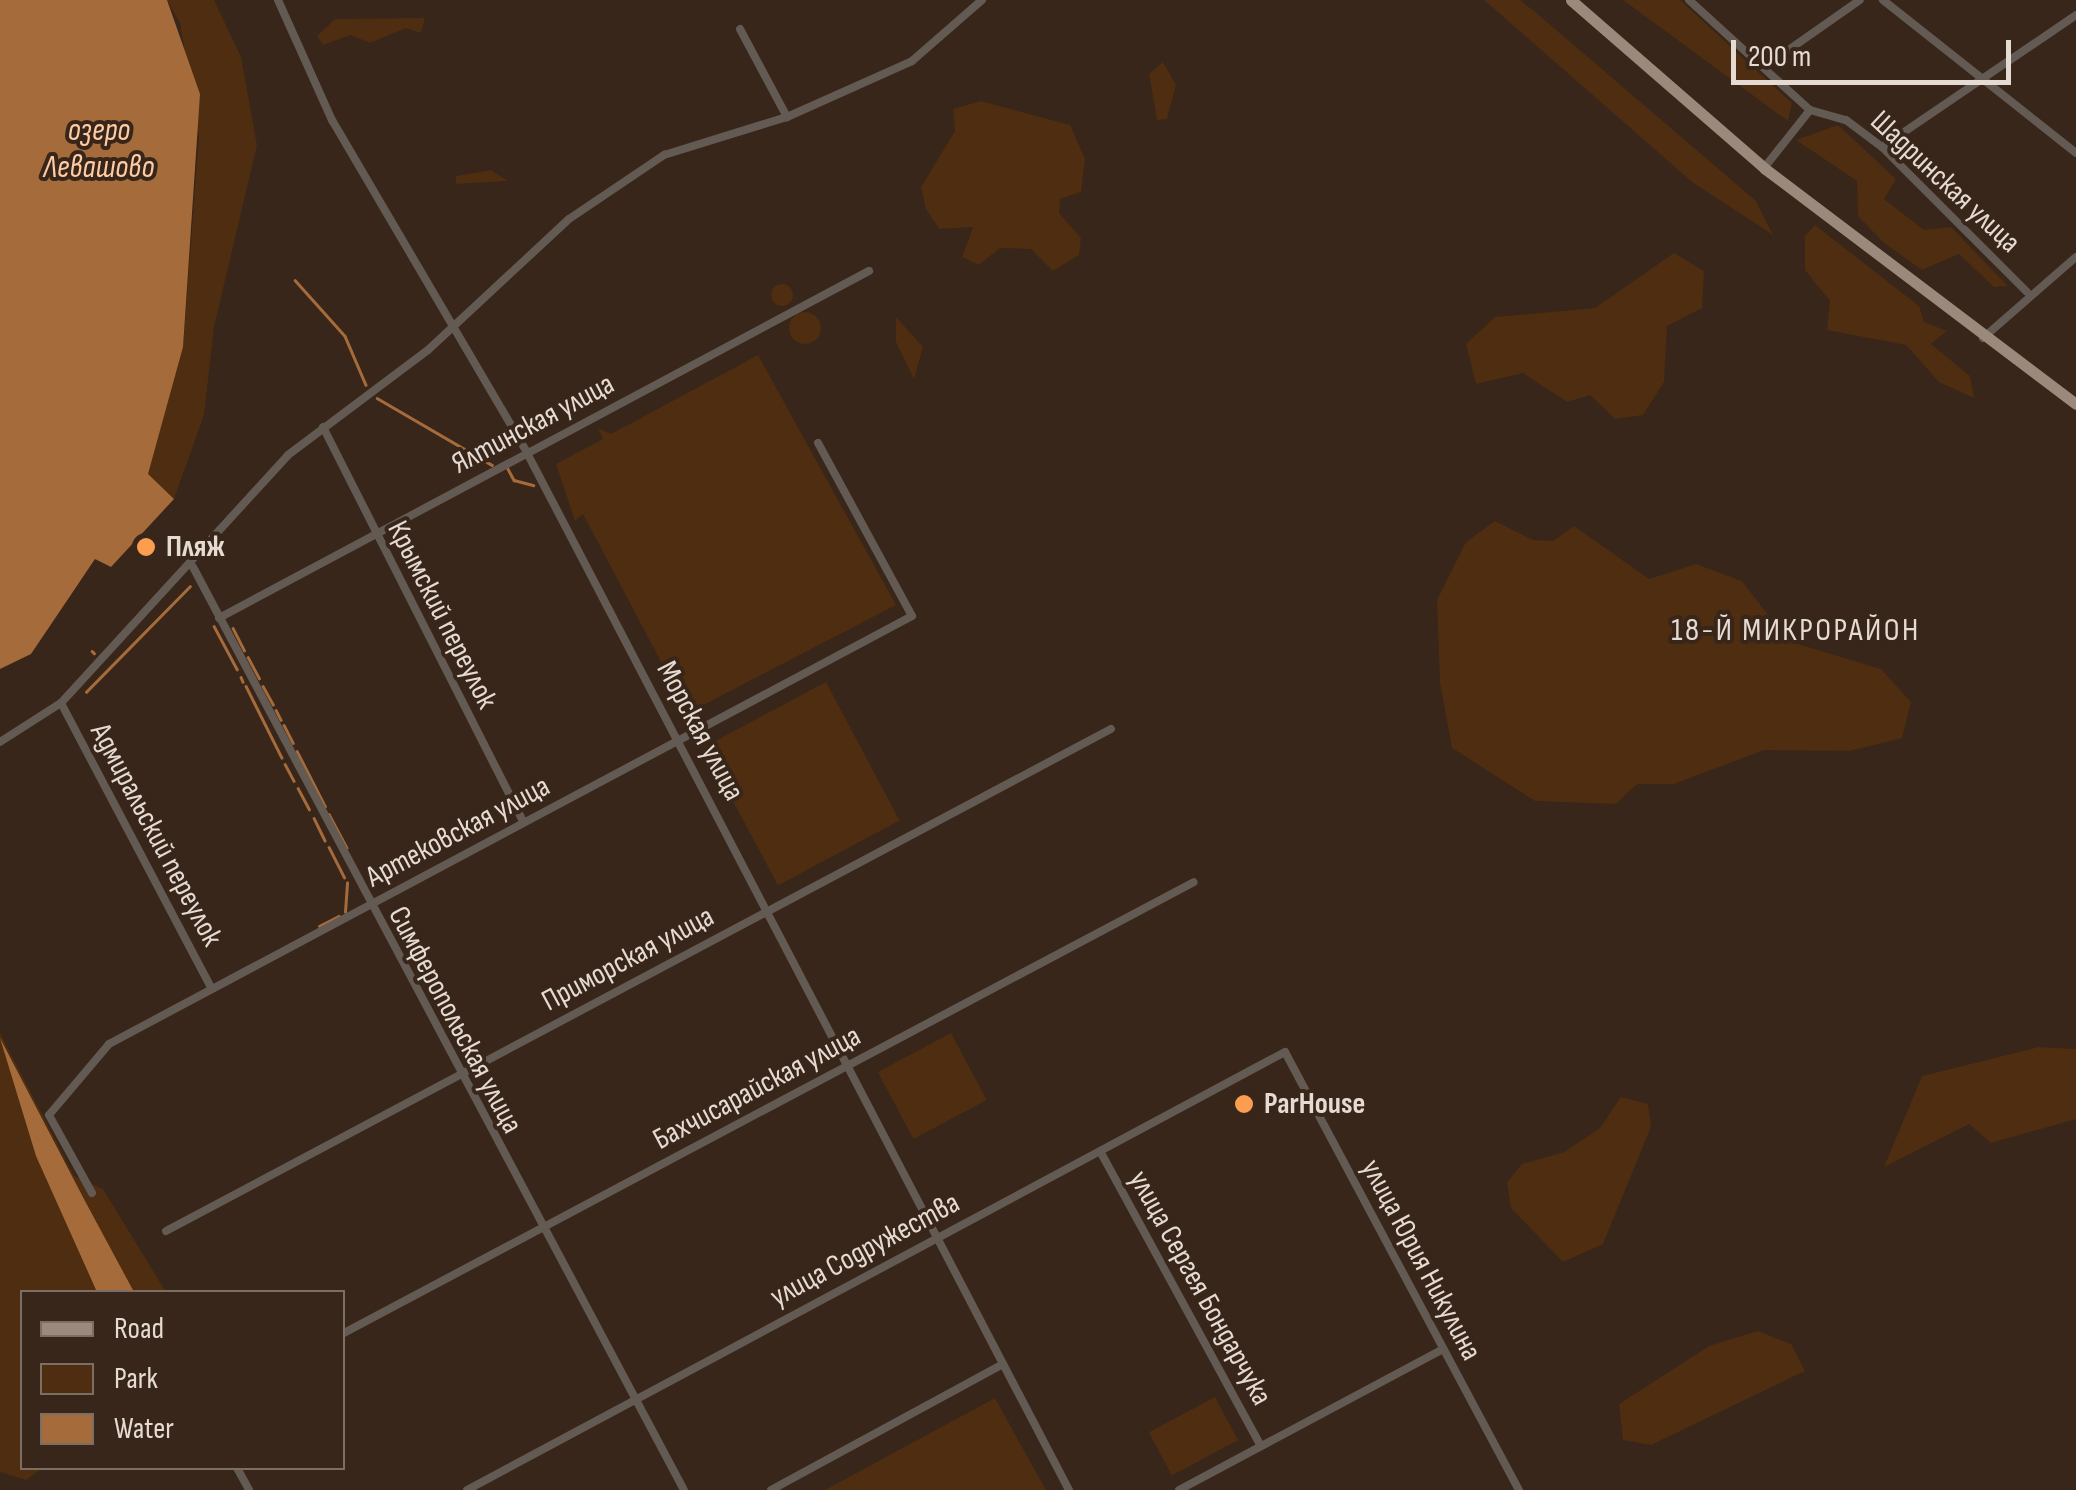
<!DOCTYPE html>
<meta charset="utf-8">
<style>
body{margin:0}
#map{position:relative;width:2076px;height:1490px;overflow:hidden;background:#372619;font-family:"Sofia Sans Condensed",sans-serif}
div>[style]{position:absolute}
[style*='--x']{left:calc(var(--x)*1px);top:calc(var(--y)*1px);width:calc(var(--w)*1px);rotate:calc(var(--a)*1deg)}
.green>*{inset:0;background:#4e2d10;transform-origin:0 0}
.round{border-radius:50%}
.water>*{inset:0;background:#a66b3b}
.stream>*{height:2.5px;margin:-1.25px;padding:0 1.25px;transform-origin:1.25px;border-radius:1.25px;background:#a66b3b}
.street>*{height:8px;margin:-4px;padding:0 4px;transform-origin:4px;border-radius:4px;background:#635a54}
.primary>*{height:11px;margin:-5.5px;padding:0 5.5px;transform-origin:5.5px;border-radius:5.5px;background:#9b897c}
.dots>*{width:28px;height:28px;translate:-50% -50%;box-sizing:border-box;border:5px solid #372619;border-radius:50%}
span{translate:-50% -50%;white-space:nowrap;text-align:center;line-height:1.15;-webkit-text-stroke:8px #372619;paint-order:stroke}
.street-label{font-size:30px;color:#e6dbd3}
.poi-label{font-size:30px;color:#e6dbd3;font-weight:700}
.left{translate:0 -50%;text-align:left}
.water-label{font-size:32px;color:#fecba4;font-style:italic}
.neighbourhood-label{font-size:32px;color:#e6dbd3;letter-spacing:2.5px}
.legend{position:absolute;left:20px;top:1290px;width:325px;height:180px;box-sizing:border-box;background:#372619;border:2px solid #7d6e63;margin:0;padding:12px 18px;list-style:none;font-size:30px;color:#e6dbd3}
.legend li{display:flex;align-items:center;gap:20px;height:50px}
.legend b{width:50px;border:2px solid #7d6e63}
.scale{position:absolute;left:1731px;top:40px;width:280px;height:45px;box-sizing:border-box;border:5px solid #e6dbd3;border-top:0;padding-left:12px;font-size:30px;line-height:35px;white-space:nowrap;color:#e6dbd3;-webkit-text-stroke:8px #372619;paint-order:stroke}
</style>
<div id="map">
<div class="green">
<i style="clip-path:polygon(167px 0,214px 0,241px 57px,257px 145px,214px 327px,204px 415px,174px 499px,147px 475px,183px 347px,199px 136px,180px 23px)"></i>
<i style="clip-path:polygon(1484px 0,1520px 0,1534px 11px,1756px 201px,1773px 235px,1692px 182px)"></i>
<i style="clip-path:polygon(1623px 0,1680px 0,1792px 103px,1788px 121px)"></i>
<i style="clip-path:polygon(425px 18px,421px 33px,406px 28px,370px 43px,351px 35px,323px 45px,317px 36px,335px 19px)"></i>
<i style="clip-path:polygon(1163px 62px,1176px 85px,1167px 119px,1157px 120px,1149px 74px)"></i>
<i style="clip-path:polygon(981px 101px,1070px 125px,1085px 159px,1081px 192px,1060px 199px,1059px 213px,1081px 238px,1079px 255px,1053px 271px,1031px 249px,1000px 248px,979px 265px,962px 257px,973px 227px,939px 229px,926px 209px,921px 187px,955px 131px,953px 109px)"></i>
<i style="clip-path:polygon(1838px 125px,1896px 179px,1884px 199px,1924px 230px,1951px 227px,2008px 286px,1994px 287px,1959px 254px,1922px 270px,1883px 242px,1858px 216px,1857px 181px,1796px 140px)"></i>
<i style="clip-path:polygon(491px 170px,508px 181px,456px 184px,456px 176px)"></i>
<i style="clip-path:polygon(1815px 225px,1919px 306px,1924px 322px,1947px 331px,1931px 344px,1970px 376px,1974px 398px,1939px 382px,1906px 345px,1827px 330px,1830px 301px,1805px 270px,1805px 236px)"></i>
<i style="clip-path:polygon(1674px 253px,1704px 271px,1702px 308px,1667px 326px,1664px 382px,1643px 415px,1615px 419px,1590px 395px,1567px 402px,1523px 373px,1476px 384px,1466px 344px,1495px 317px,1595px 308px)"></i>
<i class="round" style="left:771px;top:284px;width:22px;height:22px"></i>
<i class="round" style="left:789px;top:312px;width:32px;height:32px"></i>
<i style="clip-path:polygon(896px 317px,923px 347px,914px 379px,896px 342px)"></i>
<i style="clip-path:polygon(758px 355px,896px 605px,688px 713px,583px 514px,575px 521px,556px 464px,603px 439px,598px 428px,611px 434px)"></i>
<i style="clip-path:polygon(1495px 521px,1533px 540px,1553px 541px,1574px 526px,1649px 579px,1696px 564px,1742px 581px,1788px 641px,1881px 669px,1911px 702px,1902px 738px,1850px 751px,1764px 750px,1674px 784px,1637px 784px,1616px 804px,1535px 801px,1452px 748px,1440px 683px,1437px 600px,1466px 542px)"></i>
<i style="left:826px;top:682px;width:157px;height:138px;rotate:62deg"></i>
<i style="clip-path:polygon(0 1033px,74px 1176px,103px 1189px,166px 1292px,22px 1292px,22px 1468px,43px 1468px,26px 1480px,0 1472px)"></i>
<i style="left:951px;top:1033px;width:76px;height:83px;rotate:62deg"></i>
<i style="clip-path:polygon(2039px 1047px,2076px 1049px,2076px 1119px,1991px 1143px,1969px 1124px,1884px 1167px,1922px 1076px)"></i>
<i style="clip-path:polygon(1621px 1097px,1648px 1104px,1651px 1127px,1603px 1244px,1563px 1262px,1511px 1208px,1507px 1182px,1522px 1164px,1564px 1152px,1600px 1128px)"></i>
<i style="clip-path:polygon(1758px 1331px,1791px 1344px,1805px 1371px,1651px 1445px,1623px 1440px,1619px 1404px,1709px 1346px)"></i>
<i style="left:1215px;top:1397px;width:49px;height:75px;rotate:62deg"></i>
<i style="clip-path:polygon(995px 1398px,1046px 1490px,825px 1490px)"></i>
</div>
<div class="water">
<i style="clip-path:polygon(0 0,167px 0,200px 94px,183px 347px,148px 474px,174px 499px,111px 567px,95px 559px,31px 654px,0 669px)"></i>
<i style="clip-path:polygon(0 1038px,85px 1201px,134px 1292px,97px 1292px,36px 1156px)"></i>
</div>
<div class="stream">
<i style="--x:295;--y:280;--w:75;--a:48.2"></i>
<i style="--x:345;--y:336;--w:53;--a:66.8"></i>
<i style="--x:377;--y:398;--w:133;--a:30.2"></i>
<i style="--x:507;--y:467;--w:15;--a:62"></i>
<i style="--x:514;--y:480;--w:20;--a:15"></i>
<i style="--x:214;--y:626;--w:49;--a:61.9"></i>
<i style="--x:233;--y:628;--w:25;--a:63"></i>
<i style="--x:92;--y:651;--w:3;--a:45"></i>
<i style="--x:248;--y:657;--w:24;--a:62"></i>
<i style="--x:241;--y:677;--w:5;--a:68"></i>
<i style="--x:246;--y:686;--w:80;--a:63.4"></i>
<i style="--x:263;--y:686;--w:21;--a:61"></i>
<i style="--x:86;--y:692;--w:148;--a:-45.5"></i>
<i style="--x:276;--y:710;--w:11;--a:63"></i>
<i style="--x:284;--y:725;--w:20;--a:63"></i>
<i style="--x:297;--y:751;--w:62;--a:63"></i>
<i style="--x:285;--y:764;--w:19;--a:62"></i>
<i style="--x:298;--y:788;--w:24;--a:62"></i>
<i style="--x:329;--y:814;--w:38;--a:62"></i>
<i style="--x:314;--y:818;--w:25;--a:64"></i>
<i style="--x:329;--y:847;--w:34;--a:63"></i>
<i style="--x:345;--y:912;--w:29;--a:-86"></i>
<i style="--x:319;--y:926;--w:22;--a:-27"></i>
</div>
<div class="street">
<i style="--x:278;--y:0;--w:132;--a:65.8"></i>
<i style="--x:332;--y:120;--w:384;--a:59.6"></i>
<i style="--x:526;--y:451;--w:1172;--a:62.41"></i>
<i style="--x:1689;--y:0;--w:164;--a:42.3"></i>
<i style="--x:1810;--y:110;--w:37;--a:16"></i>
<i style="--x:1846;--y:120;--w:45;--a:36.9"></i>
<i style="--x:1882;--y:147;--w:205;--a:45"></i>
<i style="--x:1883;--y:0;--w:246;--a:38.4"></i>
<i style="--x:740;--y:29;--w:100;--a:61.9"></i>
<i style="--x:1767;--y:65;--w:113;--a:-35"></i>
<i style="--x:1882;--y:147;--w:235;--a:-34.2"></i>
<i style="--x:1764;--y:168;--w:74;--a:-51.6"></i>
<i style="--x:1983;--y:338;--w:123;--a:-41.1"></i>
<i style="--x:323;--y:427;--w:443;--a:63.1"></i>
<i style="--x:193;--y:567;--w:1045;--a:61.99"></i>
<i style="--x:219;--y:618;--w:737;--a:-28.1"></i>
<i style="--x:61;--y:703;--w:323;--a:62.2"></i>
<i style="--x:0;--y:742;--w:72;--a:-32.6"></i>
<i style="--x:61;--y:703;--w:336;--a:-47.5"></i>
<i style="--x:288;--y:455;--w:175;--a:-36.9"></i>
<i style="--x:428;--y:350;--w:192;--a:-42.9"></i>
<i style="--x:569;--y:219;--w:115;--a:-34"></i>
<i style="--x:664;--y:155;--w:129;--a:-17.2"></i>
<i style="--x:787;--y:117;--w:137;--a:-24.1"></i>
<i style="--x:912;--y:61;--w:93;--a:-41.1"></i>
<i style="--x:1100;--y:1151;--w:336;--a:61.4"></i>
<i style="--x:92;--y:1193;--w:89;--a:-118.9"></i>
<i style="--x:49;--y:1115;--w:93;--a:-49.8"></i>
<i style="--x:109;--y:1044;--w:910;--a:-28.06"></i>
<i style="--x:912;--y:616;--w:197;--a:-118.5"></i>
<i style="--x:166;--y:1231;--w:1070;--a:-27.98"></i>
<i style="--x:342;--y:1334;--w:964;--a:-27.95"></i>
<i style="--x:237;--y:1468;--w:25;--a:61"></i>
<i style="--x:467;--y:1490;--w:928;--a:-28.17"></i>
<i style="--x:1285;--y:1052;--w:497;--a:61.9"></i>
<i style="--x:771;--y:1490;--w:262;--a:-28.5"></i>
<i style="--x:1179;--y:1490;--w:299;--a:-28.1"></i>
</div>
<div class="primary">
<i style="--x:1571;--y:0;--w:256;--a:41"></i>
<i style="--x:1764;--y:168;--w:391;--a:37.1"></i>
</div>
<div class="dots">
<i style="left:146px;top:547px;background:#fb9e50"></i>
<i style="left:1244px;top:1104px;background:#fb9e50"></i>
</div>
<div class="street-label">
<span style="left:1945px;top:182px;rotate:43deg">Шадринская улица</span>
<span style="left:533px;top:424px;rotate:-28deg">Ялтинская улица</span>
<span style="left:442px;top:615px;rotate:63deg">Крымский переулок</span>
<span style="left:700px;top:731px;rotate:62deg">Морская улица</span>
<span style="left:458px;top:832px;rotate:-28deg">Артековская улица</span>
<span style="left:156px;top:835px;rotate:62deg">Адмиральский переулок</span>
<span style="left:628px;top:959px;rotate:-28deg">Приморская улица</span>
<span style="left:455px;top:1020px;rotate:62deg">Симферопольская улица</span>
<span style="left:757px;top:1088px;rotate:-28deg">Бахчисарайская улица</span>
<span style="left:865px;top:1250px;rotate:-28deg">улица Содружества</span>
<span style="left:1421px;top:1260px;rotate:62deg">улица Юрия Никулина</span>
<span style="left:1200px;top:1288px;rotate:61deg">улица Сергея Бондарчука</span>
</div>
<div class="poi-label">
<span class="left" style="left:166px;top:547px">Пляж</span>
<span class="left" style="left:1264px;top:1104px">ParHouse</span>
</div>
<div class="water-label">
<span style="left:99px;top:150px">озеро<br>Левашово</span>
</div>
<div class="neighbourhood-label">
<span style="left:1796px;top:631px">18-Й МИКРОРАЙОН</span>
</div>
<ul class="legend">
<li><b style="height:12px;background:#9b897c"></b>Road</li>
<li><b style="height:28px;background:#4e2d10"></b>Park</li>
<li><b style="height:28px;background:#a66b3b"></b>Water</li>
</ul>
<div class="scale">200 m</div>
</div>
